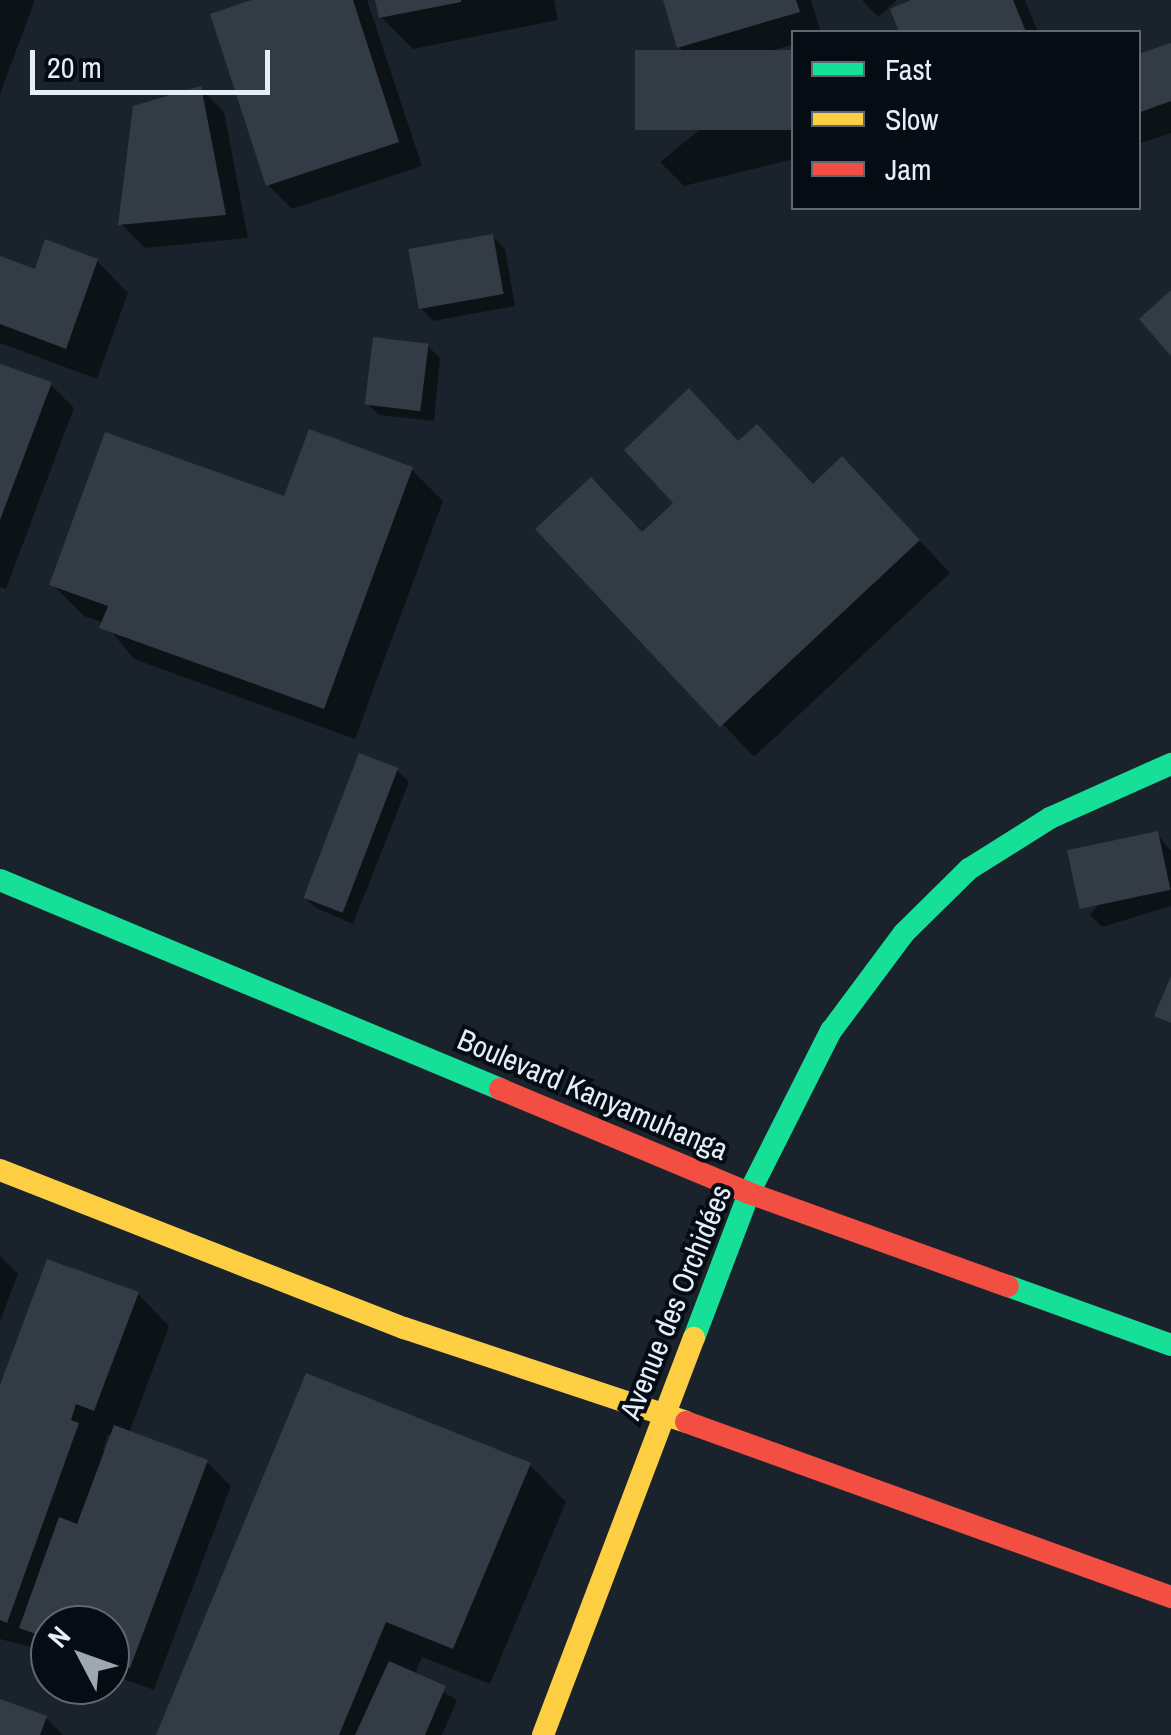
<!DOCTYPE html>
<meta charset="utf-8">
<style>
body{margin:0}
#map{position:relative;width:1171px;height:1735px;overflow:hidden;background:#1a232c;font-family:"Archivo Narrow",sans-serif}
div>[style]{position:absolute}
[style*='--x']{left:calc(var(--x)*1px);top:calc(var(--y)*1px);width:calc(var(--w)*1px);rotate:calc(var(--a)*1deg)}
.shadow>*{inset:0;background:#0007}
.building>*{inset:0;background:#333b45;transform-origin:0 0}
.fast>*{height:22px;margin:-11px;padding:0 11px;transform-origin:11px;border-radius:11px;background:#16e098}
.slow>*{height:22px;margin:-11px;padding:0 11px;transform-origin:11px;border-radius:11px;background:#ffcf43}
.jam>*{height:22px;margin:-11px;padding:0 11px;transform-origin:11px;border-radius:11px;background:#f24e42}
span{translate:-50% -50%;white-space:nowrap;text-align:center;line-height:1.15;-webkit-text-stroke:8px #060c13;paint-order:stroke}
.street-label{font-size:30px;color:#e4effa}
.legend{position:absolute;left:791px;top:30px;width:350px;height:180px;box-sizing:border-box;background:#060c13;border:2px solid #5f676f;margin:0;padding:12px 18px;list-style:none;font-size:30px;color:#e4effa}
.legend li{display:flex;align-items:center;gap:20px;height:50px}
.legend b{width:50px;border:2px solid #5f676f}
.north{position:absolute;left:30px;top:1605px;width:100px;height:100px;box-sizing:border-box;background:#060c13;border:2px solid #5f676f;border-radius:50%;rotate:311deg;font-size:28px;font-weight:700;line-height:40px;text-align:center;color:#e4effa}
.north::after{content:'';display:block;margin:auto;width:35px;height:45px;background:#9da8b2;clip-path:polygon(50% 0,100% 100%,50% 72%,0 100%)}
.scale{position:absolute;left:30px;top:50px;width:240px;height:45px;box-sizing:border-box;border:5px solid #e4effa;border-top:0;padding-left:12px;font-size:30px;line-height:35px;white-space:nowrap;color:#e4effa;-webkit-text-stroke:8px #060c13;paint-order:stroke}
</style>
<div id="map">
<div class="shadow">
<i style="clip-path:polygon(0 0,35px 0,0 94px)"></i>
<i style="clip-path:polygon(258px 0,367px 0,422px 166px,292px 209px,268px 185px)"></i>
<i style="clip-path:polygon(378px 0,554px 0,558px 20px,413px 49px,381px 17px)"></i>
<i style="clip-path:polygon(665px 0,811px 0,821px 32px,794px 32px,794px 44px,703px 71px,679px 47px)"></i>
<i style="clip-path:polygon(862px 0,897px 0,878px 17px)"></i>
<i style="clip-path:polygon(918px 0,1025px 0,1038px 32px,902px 32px,893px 10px)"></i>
<i style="clip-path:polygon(1171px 45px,1171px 133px,1138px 144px,1138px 57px)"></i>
<i style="clip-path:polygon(794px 53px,794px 159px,684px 186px,660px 162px)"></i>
<i style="clip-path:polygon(201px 89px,224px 112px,248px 238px,145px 248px,121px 224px)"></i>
<i style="clip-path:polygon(492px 236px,505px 249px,515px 306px,433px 321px,421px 308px)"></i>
<i style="clip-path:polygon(0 259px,36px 272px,97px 261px,128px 293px,97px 379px,0 343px)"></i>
<i style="clip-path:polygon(428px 346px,440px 358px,434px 421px,379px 415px,367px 403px)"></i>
<i style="clip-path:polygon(0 366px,51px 385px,74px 408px,6px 589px,0 587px)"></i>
<i style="clip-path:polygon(739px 444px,814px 486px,874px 491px,950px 573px,754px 757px,539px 530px,643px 534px)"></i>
<i style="clip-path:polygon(411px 469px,443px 501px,355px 739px,134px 659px,104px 623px,84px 616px,52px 584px,286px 499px)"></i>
<i style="clip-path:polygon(397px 770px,409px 782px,353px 924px,316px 908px,303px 896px)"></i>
<i style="clip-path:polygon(1157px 834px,1171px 851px,1171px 906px,1102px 927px,1090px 915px)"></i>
<i style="clip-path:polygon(0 1256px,18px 1274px,0 1321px)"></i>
<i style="clip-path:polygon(evenodd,138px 1294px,169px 1326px,129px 1433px,207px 1462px,231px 1486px,154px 1690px,110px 1674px,110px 1625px,50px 1625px,50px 1652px,0 1639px,0 1392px,138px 1294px,108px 1434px,113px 1436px,107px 1452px,103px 1451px,108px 1434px)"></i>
<i style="clip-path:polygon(530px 1465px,566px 1502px,490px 1684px,422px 1657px,415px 1675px,457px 1700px,442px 1735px,159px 1735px)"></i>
<i style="clip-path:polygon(0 1701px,46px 1718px,63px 1735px,0 1735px)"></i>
</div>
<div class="building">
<i style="clip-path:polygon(251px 0,353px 0,399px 142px,266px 186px,210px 14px)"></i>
<i style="clip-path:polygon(375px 0,461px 0,461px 2px,379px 18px)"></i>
<i style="clip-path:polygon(663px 0,796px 0,800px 12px,677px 48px)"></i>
<i style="clip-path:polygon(911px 0,1013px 0,1026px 32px,899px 32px,890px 9px)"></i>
<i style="clip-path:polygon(1171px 43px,1171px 101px,1138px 113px,1138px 54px)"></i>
<i style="left:794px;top:50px;width:80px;height:159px;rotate:90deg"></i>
<i style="clip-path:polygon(201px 86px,226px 215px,118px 225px,133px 106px)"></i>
<i style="left:493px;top:234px;width:61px;height:86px;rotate:80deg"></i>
<i style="clip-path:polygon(45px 239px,98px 259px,66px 349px,0 324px,0 256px,35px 269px)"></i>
<i style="clip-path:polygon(1171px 290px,1171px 356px,1139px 319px)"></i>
<i style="left:373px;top:337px;width:56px;height:68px;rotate:7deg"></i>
<i style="clip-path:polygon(0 364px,52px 382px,0 520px)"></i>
<i style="clip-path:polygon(689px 388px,738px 441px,757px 424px,813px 484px,842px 456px,920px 540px,720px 727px,535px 529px,591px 477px,642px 532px,673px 503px,624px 450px)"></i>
<i style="clip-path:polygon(309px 429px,413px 467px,324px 709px,99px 628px,108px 606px,49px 585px,105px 432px,284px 496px)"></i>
<i style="left:359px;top:753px;width:42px;height:155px;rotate:21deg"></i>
<i style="left:1158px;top:831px;width:60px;height:93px;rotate:78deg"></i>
<i style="clip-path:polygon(1171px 976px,1171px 1023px,1154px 1016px)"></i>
<i style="clip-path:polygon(47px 1259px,139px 1292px,94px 1411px,76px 1404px,71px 1420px,79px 1423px,7px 1623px,0 1620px,0 1385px)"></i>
<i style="clip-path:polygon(306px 1373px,531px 1463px,453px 1649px,386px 1622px,339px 1735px,156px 1735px)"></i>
<i style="clip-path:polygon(114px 1425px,208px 1460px,130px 1668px,110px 1661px,110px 1625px,50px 1625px,50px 1639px,19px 1628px,59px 1517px,77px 1524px)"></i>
<i style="clip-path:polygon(389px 1661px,446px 1686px,425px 1735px,355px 1735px)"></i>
<i style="clip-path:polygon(0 1699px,47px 1716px,40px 1735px,0 1735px)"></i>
</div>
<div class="fast">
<i style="--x:0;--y:880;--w:542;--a:22.68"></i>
<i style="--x:1008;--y:1286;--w:173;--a:19.9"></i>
<i style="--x:694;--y:1338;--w:155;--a:-69.2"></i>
<i style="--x:749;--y:1193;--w:182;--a:-63.2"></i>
<i style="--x:831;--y:1031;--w:122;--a:-53.3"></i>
<i style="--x:904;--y:933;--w:91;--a:-44.6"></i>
<i style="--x:969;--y:869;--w:96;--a:-32.2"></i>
<i style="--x:1050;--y:818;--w:133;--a:-24.1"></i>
</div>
<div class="slow">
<i style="--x:0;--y:1170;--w:434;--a:21.4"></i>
<i style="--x:404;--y:1328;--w:297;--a:18.4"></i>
<i style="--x:543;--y:1735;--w:425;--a:-69.2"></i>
</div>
<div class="jam">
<i style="--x:500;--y:1089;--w:270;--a:22.7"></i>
<i style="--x:749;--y:1193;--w:275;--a:19.8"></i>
<i style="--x:686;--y:1422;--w:516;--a:19.84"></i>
</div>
<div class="street-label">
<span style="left:593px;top:1094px;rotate:23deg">Boulevard Kanyamuhanga</span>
<span style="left:675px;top:1302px;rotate:-68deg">Avenue des Orchidées</span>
</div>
<ul class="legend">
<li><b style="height:12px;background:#16e098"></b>Fast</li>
<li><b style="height:12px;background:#ffcf43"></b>Slow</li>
<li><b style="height:12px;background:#f24e42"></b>Jam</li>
</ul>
<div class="north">N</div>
<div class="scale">20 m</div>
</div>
